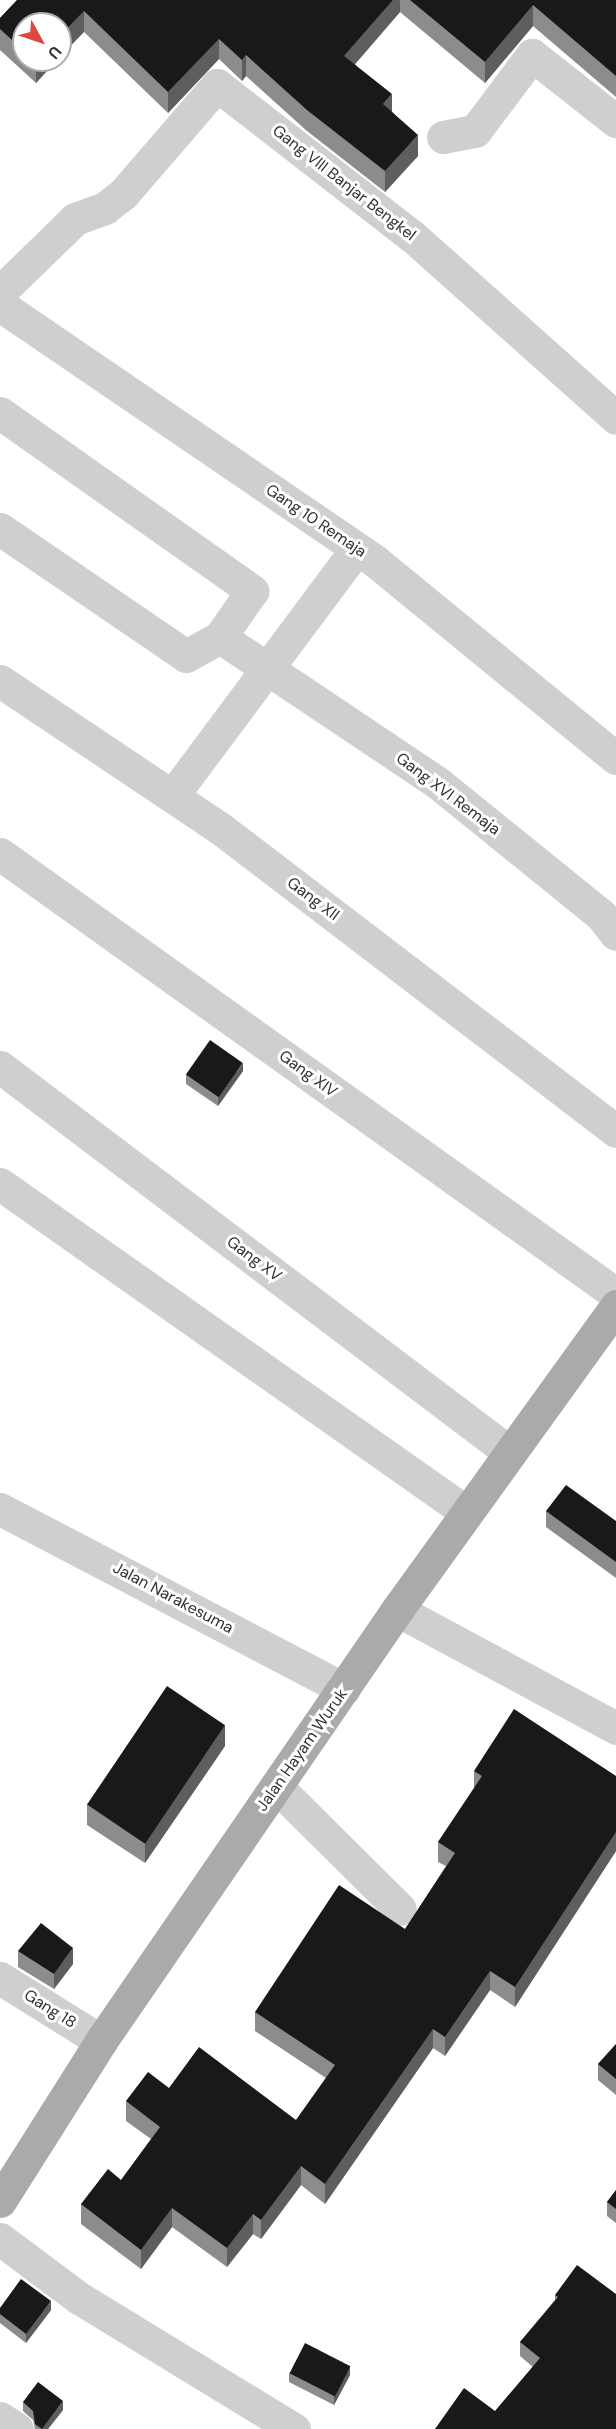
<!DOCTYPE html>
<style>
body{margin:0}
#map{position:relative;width:616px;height:2429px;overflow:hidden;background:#fff;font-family:"DM Sans",sans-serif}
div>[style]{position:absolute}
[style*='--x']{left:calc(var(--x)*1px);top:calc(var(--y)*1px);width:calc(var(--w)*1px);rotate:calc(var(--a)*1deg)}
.minor>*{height:33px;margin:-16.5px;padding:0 16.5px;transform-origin:16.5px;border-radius:16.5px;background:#cfcfcf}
.major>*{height:33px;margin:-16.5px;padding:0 16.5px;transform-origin:16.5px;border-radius:16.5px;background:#aaa}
.wall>*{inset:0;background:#8c8c8c}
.shaded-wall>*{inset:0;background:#5e5e5e}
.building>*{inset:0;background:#191919;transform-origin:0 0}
span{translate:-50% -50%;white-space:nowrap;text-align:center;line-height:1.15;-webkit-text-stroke:6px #fff;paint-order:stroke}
.street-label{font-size:16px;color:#323232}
.north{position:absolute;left:12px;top:12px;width:60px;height:60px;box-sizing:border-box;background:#fff;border:2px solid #adadad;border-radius:50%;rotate:130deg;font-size:16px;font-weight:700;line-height:24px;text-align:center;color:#323232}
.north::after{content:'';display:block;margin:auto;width:21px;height:27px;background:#dc4940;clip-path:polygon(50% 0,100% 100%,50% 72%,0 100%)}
</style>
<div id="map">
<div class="minor">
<i style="--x:443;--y:137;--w:33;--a:-11"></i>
<i style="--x:475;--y:131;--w:95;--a:-53.1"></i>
<i style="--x:532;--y:55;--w:107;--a:38.2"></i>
<i style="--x:0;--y:292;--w:105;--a:-44.2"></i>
<i style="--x:75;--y:219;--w:32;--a:-20"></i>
<i style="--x:105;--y:208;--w:23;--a:-38"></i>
<i style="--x:123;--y:194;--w:144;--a:-49.2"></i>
<i style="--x:217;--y:85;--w:247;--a:37.8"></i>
<i style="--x:412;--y:236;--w:273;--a:41.7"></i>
<i style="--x:0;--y:305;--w:454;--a:34.3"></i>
<i style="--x:375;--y:561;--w:311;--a:39.3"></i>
<i style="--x:0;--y:413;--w:309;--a:35.2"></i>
<i style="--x:252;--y:591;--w:56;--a:124.8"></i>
<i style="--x:220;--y:637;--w:262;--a:33.8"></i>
<i style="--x:438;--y:783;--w:210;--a:39"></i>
<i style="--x:601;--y:915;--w:24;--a:52"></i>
<i style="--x:0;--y:529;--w:225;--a:34.3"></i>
<i style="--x:186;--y:656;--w:39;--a:-29"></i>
<i style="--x:0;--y:681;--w:266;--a:33.8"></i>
<i style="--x:221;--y:829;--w:497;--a:37.4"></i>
<i style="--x:173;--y:795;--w:294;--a:-53.3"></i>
<i style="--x:0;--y:854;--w:757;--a:35.54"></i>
<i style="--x:0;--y:1067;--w:638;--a:37.1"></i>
<i style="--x:0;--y:1184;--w:570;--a:35.14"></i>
<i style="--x:0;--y:1509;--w:388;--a:27.6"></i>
<i style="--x:397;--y:1610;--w:249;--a:28.3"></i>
<i style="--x:277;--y:1787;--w:173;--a:44.8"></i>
<i style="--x:0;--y:1978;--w:119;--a:32"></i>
<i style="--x:0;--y:2239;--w:99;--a:36.8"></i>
<i style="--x:79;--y:2298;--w:252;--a:31.4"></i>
<i style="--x:0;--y:2418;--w:20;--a:33"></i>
</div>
<div class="major">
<i style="--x:0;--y:2201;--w:189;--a:-57.7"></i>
<i style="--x:101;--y:2041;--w:523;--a:-55.52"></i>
<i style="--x:397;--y:1610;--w:375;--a:-54.2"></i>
</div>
<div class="wall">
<i style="clip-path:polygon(17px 0,616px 0,616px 97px,533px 26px,485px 83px,400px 12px,355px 64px,392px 111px,418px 156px,385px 192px,307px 131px,246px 76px,242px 81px,219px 59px,168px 113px,84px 32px,24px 24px,24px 60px,57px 60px,36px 83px,0 50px,0 18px)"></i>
<i style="clip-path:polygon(243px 1071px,218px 1106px,186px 1084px,186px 1075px)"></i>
<i style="clip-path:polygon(546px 1511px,616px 1521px,616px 1578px,546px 1527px)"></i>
<i style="clip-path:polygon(225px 1746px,145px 1863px,87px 1825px,87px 1804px)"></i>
<i style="clip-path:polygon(474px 1771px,616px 1776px,616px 1851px,515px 2007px,490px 1990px,445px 2056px,433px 2048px,325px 2204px,301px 2185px,261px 2239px,253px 2234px,227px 2267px,172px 2227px,141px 2269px,81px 2224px,81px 2204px,121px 2180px,151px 2139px,126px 2121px,126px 2101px,169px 2088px,296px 2120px,326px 2078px,255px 2031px,255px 2012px,405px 1929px,446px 1866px,438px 1862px,438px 1842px,474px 1788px)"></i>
<i style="clip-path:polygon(18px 1951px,73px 1964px,54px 1989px,18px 1967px)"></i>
<i style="clip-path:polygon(616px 2044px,616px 2095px,598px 2080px,598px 2064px)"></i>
<i style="clip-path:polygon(616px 2190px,616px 2223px,607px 2216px,607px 2202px)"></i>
<i style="clip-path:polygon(616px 2294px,495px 2411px,533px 2367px,520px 2356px,520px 2342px,555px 2300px,555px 2295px)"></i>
<i style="clip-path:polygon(0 2308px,51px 2310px,26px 2343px,0 2323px)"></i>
<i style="clip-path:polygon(289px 2373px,350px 2375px,334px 2405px,289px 2382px)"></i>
<i style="clip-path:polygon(23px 2402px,63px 2410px,48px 2429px,35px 2429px,33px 2420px,23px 2411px)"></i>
</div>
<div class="shaded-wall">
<i style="clip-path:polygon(393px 0,400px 0,400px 12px,344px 77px,344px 56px)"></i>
<i style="clip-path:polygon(533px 5px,533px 26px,485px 83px,485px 62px)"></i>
<i style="clip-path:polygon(84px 11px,84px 32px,60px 57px,60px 36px)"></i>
<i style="clip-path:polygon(219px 39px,219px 59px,168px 113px,168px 92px)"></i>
<i style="clip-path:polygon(246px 55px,246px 76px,242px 81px,242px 60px)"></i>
<i style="clip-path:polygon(38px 60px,57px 60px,36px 83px,36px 62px)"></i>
<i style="clip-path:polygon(392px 94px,392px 114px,383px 104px)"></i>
<i style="clip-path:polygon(418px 135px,418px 156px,385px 192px,385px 171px)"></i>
<i style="clip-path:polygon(243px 1063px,243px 1071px,218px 1106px,218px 1098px)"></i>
<i style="clip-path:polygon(225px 1725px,225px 1746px,145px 1863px,145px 1843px)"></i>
<i style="clip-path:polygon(616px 1832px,616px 1851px,515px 2007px,515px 1987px)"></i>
<i style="clip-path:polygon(73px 1948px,73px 1964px,54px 1989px,54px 1974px)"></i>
<i style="clip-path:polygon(490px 1971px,490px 1990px,445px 2056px,445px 2037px)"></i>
<i style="clip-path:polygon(433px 2029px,433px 2048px,325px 2204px,325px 2184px)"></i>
<i style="clip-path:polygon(301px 2166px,301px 2185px,261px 2239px,261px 2220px)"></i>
<i style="clip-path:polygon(172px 2208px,172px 2227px,141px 2269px,141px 2250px)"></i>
<i style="clip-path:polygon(253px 2214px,253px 2234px,227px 2267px,227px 2248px)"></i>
<i style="clip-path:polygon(51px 2301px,51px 2310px,26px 2343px,26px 2334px)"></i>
<i style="clip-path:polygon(350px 2366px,350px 2375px,334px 2405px,334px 2396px)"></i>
<i style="clip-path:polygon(63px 2401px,63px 2410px,48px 2429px,42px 2429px)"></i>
</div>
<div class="building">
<i style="clip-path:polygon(17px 0,393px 0,344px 56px,392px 94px,383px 104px,418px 135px,385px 171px,307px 110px,246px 55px,242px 60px,219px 39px,168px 92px,84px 11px,60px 36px,60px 24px,24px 24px,24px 51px,0 29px,0 18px)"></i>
<i style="clip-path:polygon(410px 0,616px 0,616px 76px,533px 5px,485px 62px)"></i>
<i style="left:210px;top:1040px;width:40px;height:42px;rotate:35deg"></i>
<i style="clip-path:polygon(566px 1485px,616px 1521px,616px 1562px,546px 1511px)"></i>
<i style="left:167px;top:1686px;width:70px;height:143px;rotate:34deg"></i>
<i style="clip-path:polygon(514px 1709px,616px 1776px,616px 1832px,515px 1987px,490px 1971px,445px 2037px,433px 2029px,325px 2184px,301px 2166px,261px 2220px,253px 2214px,227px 2248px,172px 2208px,141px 2250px,81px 2204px,108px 2169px,121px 2180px,160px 2127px,126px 2101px,148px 2072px,169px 2088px,199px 2047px,296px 2120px,335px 2065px,255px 2012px,339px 1885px,405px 1929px,455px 1853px,438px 1842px,482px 1776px,474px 1771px)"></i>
<i style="clip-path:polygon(41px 1923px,73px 1948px,54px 1974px,18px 1951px)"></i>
<i style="clip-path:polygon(616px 2044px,616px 2079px,598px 2064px)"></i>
<i style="clip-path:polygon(616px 2190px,616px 2209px,607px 2202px)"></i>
<i style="clip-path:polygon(577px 2265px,616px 2294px,616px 2429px,435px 2429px,464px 2388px,495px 2411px,540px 2358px,520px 2342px,558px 2297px,555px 2295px)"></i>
<i style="clip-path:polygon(21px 2279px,51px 2301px,26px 2334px,0 2314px,0 2308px)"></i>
<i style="left:305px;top:2343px;width:51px;height:34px;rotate:27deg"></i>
<i style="clip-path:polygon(38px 2382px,63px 2401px,42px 2429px,35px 2424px,33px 2411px,23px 2402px)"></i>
</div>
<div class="street-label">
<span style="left:344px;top:183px;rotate:38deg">Gang VIII Banjar Bengkel</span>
<span style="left:316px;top:521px;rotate:34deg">Gang 10 Remaja</span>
<span style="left:448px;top:794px;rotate:37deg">Gang XVI Remaja</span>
<span style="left:313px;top:899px;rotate:37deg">Gang XII</span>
<span style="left:308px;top:1074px;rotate:36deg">Gang XIV</span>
<span style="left:254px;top:1259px;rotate:37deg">Gang XV</span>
<span style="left:173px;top:1598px;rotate:28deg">Jalan Narakesuma</span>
<span style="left:302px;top:1750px;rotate:-55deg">Jalan Hayam Wuruk</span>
<span style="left:50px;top:2009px;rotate:32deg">Gang 18</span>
</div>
<div class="north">U</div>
</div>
